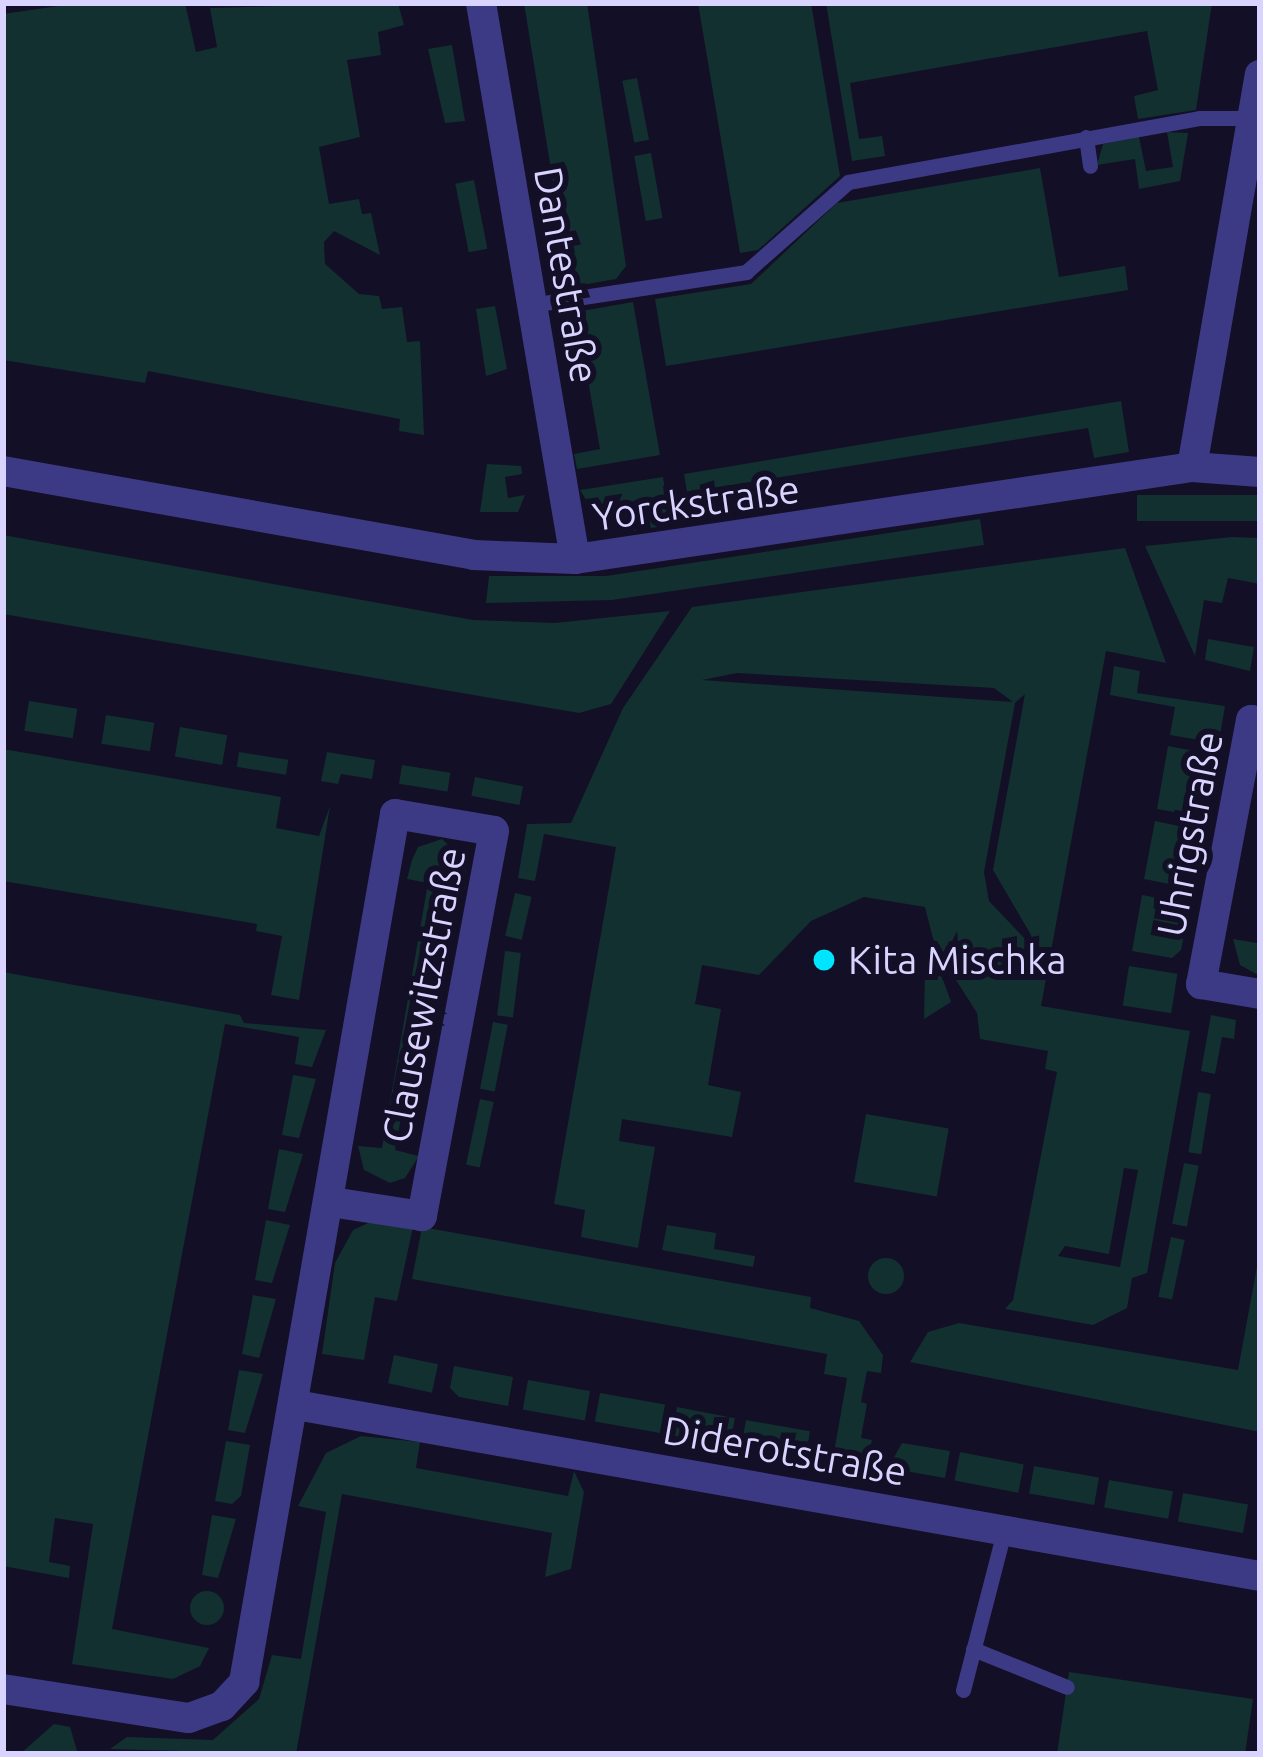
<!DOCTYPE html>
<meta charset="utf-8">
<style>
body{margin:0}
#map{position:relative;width:1263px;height:1757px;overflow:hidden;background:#130f26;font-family:Ubuntu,sans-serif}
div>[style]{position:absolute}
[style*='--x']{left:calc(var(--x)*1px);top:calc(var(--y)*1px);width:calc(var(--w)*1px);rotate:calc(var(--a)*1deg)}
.green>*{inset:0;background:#12302f;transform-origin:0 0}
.round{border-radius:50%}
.lane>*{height:15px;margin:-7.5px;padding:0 7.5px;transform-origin:7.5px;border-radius:7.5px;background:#3d3a85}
.street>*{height:30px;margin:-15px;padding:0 15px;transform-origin:15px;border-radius:15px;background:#3d3a85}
.dots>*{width:33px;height:33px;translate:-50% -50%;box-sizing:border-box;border:6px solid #130f26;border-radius:50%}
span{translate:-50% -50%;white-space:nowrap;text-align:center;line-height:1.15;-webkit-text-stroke:12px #130f26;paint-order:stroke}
.street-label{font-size:39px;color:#d9d4ff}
.poi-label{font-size:39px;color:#d9d4ff}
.left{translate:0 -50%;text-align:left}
.frame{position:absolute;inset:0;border:6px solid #d9d4ff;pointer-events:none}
</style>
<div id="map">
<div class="green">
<i style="clip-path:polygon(79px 3px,185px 3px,196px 52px,217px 47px,210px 8px,398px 3px,404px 25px,378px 32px,381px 55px,347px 60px,360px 137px,319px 147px,329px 204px,359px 199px,362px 214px,371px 213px,380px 255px,334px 231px,324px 242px,325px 264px,359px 294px,379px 296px,382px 309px,402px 307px,407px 342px,420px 341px,424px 435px,399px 431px,400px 419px,148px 371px,145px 383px,3px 360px,3px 14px)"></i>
<i style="clip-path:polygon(524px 3px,587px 3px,626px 266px,616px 279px,570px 287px)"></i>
<i style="clip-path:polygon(698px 3px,811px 3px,840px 176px,758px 250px,740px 253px)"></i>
<i style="clip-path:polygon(826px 3px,1212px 3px,1196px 110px,1138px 119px,1134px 96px,1158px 90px,1147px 31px,850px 83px,859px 139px,882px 136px,885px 156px,852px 161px)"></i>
<i style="clip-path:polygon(452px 45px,465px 121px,445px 123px,428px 49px)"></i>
<i style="left:637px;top:78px;width:63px;height:15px;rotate:79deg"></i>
<i style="clip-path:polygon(1167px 132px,1188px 133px,1180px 181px,1139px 189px,1135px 159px,1097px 165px,1103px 144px,1139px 137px,1146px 171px,1173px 167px)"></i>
<i style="left:651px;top:153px;width:66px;height:17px;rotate:80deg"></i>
<i style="clip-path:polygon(1040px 168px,1059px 277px,1125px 266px,1128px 290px,666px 366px,655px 299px,751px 284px,837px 203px)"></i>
<i style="left:474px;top:180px;width:70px;height:19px;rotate:79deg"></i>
<i style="clip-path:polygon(633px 302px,660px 455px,577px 469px,574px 454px,600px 449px,576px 312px)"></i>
<i style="clip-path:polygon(495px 306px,507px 369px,486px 376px,476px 309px)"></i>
<i style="clip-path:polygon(1121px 401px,1129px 452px,1094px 458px,1088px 428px,687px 492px,684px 474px)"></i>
<i style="clip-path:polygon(487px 464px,521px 466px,522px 474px,505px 477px,508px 498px,525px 495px,518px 512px,480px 512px)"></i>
<i style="clip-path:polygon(663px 477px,670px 525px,632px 531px,598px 519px,580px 490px)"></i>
<i style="left:1137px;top:495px;width:123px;height:26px"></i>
<i style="clip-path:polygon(980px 519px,984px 545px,612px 600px,486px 603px,489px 576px,606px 576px)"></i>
<i style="clip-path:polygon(3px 535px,473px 620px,555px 623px,670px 611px,611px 704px,579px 713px,3px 614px)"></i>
<i style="clip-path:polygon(1232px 537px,1260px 538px,1260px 584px,1228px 578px,1222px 603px,1204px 600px,1195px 656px,1145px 546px)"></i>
<i style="clip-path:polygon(evenodd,1125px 548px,1166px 663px,1106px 651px,1041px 1006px,1190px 1031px,1147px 1273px,1132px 1278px,1127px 1308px,1093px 1325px,1005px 1309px,1013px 1300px,1057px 1072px,1045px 1069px,1048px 1051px,980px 1039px,977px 1013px,935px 947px,925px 907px,864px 897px,811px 921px,759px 975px,702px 965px,695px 1004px,721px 1009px,708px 1085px,741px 1092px,732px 1137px,622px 1119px,619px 1141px,655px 1147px,638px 1248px,581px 1237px,585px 1210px,554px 1204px,616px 847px,544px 834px,535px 881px,518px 878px,527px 824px,571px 823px,623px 708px,692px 607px,1125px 548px,737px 673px,994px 688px,1013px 702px,702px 680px,737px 673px,1125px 548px,1025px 694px,993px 870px,1031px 935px,1036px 980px,1028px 942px,989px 901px,984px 872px,1015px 703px,1025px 694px,1125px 548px,1124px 1168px,1138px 1170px,1120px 1267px,1058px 1256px,1065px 1246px,1109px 1254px,1124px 1168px)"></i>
<i style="clip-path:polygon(1208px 639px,1254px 647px,1250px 671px,1205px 660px)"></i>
<i style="clip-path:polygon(1114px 666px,1140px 671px,1137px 693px,1225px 706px,1220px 735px,1210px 742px,1170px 735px,1175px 707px,1110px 695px)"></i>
<i style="left:29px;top:701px;width:49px;height:30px;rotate:9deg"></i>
<i style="left:106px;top:715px;width:49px;height:29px;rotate:9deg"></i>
<i style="left:180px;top:727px;width:48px;height:30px;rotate:10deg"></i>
<i style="clip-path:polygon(1168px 746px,1216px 755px,1207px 805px,1200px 804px,1197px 816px,1157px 809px)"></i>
<i style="clip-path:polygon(3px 749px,281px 797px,276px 828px,319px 836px,330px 806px,299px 1000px,271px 995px,282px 936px,256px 931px,257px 924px,3px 881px)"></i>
<i style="left:239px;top:752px;width:50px;height:15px;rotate:9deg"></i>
<i style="clip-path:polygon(327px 752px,375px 760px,372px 779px,341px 774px,338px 784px,321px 781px)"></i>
<i style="left:402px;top:765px;width:49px;height:19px;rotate:9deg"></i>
<i style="left:475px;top:777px;width:49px;height:19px;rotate:11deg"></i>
<i style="clip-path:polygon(1155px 821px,1203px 831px,1194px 878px,1186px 876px,1185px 887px,1144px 879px)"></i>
<i style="clip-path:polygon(442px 839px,466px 862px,465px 889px,443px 887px,395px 1150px,419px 1156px,405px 1178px,390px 1183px,364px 1170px,358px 1146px,382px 1148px,428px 883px,407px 879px,412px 860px,418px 847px)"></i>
<i style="left:515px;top:893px;width:17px;height:44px;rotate:13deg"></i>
<i style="clip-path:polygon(1142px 895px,1190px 904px,1181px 950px,1172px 958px,1132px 951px)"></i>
<i style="clip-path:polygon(1260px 933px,1260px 976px,1240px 965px,1233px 939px,1257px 943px)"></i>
<i style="left:505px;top:951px;width:16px;height:65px;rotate:7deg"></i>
<i style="left:1129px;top:966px;width:49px;height:40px;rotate:9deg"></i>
<i style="clip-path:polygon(925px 968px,941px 974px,951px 1002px,924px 1019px)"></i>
<i style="clip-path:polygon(3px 972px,240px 1015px,244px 1023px,326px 1030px,312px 1067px,295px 1064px,299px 1037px,225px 1024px,112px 1629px,209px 1648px,200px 1666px,173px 1679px,72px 1664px,93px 1524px,55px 1518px,49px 1562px,70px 1566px,69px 1578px,3px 1566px)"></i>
<i style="clip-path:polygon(1211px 1015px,1236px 1020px,1234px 1039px,1222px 1037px,1215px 1074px,1201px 1071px)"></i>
<i style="left:493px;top:1022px;width:15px;height:68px;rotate:11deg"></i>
<i style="clip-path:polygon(293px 1075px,316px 1079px,299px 1138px,282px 1135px)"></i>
<i style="left:1198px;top:1092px;width:13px;height:61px;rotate:9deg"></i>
<i style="left:480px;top:1099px;width:14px;height:67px;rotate:12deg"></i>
<i style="left:866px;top:1114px;width:84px;height:69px;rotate:10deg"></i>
<i style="clip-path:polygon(279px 1149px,303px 1154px,285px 1212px,268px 1209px)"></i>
<i style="left:1184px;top:1163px;width:15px;height:62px;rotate:11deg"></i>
<i style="clip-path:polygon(266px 1220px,290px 1225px,272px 1283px,255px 1280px)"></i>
<i style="clip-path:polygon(375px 1220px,413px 1227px,397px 1301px,375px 1297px,364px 1360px,322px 1354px,335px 1263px,353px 1230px)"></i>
<i style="clip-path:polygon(667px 1225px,716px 1233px,714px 1249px,755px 1256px,753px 1267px,662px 1250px)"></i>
<i style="clip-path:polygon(422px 1227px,811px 1297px,810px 1308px,859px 1321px,883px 1355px,881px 1373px,867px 1371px,861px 1402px,867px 1404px,861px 1438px,872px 1440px,865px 1470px,832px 1464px,847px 1378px,824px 1374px,827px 1354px,412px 1279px)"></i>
<i style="left:1171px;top:1237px;width:14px;height:61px;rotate:12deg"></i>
<i style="clip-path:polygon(1260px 1250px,1260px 1432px,910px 1362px,928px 1332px,959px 1323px,1238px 1370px)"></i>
<i class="round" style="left:868px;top:1258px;width:36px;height:36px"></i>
<i style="clip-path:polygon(253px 1295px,276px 1299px,259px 1358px,242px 1354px)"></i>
<i style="left:394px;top:1355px;width:45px;height:29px;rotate:12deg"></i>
<i style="clip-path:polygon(454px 1366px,513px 1377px,508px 1406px,459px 1397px,450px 1388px)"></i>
<i style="clip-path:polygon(239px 1370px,263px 1374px,245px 1433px,228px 1430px)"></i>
<i style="left:528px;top:1380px;width:63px;height:30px;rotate:10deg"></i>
<i style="left:600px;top:1393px;width:66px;height:29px;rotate:10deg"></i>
<i style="left:677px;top:1407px;width:59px;height:29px;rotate:11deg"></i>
<i style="left:746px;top:1420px;width:65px;height:28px;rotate:10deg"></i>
<i style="clip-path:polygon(361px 1436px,420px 1442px,416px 1468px,568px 1496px,574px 1471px,584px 1492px,571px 1569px,545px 1577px,552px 1533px,342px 1494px,296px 1754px,110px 1749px,127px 1737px,213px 1740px,259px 1699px,272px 1655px,301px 1659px,326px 1512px,298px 1506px,326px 1453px)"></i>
<i style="clip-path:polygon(226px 1441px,250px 1445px,241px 1496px,232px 1504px,215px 1501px)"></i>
<i style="clip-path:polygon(902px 1443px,950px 1451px,945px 1478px,888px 1468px)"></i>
<i style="left:960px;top:1452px;width:65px;height:29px;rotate:11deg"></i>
<i style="left:1034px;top:1466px;width:66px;height:28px;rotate:10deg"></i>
<i style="left:1109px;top:1480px;width:65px;height:28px;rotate:10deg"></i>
<i style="left:1183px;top:1493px;width:66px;height:29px;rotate:10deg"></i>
<i style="clip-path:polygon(212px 1515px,236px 1519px,218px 1578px,202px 1575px)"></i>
<i class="round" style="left:190px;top:1591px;width:34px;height:34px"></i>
<i style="clip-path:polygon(1069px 1672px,1253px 1699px,1245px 1754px,1057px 1754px)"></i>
<i style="clip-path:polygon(54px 1724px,70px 1727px,78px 1754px,20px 1754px)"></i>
</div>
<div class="lane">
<i style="--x:1086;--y:137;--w:29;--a:82"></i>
<i style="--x:531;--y:305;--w:218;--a:-8.7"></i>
<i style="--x:746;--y:272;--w:136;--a:-41.4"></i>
<i style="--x:848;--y:182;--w:358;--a:-10.3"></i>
<i style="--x:1200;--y:118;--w:52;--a:0"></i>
<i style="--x:973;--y:1649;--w:101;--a:22"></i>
<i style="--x:963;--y:1690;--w:164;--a:-75.5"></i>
</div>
<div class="street">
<i style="--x:481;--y:3;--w:564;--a:80.4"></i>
<i style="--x:1192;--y:467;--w:398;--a:-80.2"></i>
<i style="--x:3;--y:471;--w:478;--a:10.1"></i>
<i style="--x:474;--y:555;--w:101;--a:2.3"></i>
<i style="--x:575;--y:559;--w:624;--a:-8.48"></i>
<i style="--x:1192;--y:467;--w:68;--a:4.2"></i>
<i style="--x:1260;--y:722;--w:9;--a:-167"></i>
<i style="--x:1251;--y:720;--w:269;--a:100.7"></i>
<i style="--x:1201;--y:984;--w:60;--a:9.6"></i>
<i style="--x:296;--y:1405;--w:979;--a:10.06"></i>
<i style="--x:3;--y:1689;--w:188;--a:8.9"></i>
<i style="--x:189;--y:1718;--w:35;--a:-20"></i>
<i style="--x:222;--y:1706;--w:33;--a:-47"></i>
<i style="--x:244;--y:1682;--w:881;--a:-80.13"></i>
<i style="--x:395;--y:814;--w:100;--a:9.7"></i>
<i style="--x:494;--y:831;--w:392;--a:100.6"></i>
<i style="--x:422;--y:1216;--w:91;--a:-171.2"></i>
</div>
<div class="dots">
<i style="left:824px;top:960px;background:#00e5ff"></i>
</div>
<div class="street-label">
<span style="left:566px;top:275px;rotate:80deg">Dantestraße</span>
<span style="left:696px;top:503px;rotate:-8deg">Yorckstraße</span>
<span style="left:1190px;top:834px;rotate:-79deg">Uhrigstraße</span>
<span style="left:424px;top:995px;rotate:-79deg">Clausewitzstraße</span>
<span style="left:785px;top:1451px;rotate:10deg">Diderotstraße</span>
</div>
<div class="poi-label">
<span class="left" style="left:848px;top:960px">Kita Mischka</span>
</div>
<div class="frame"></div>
</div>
